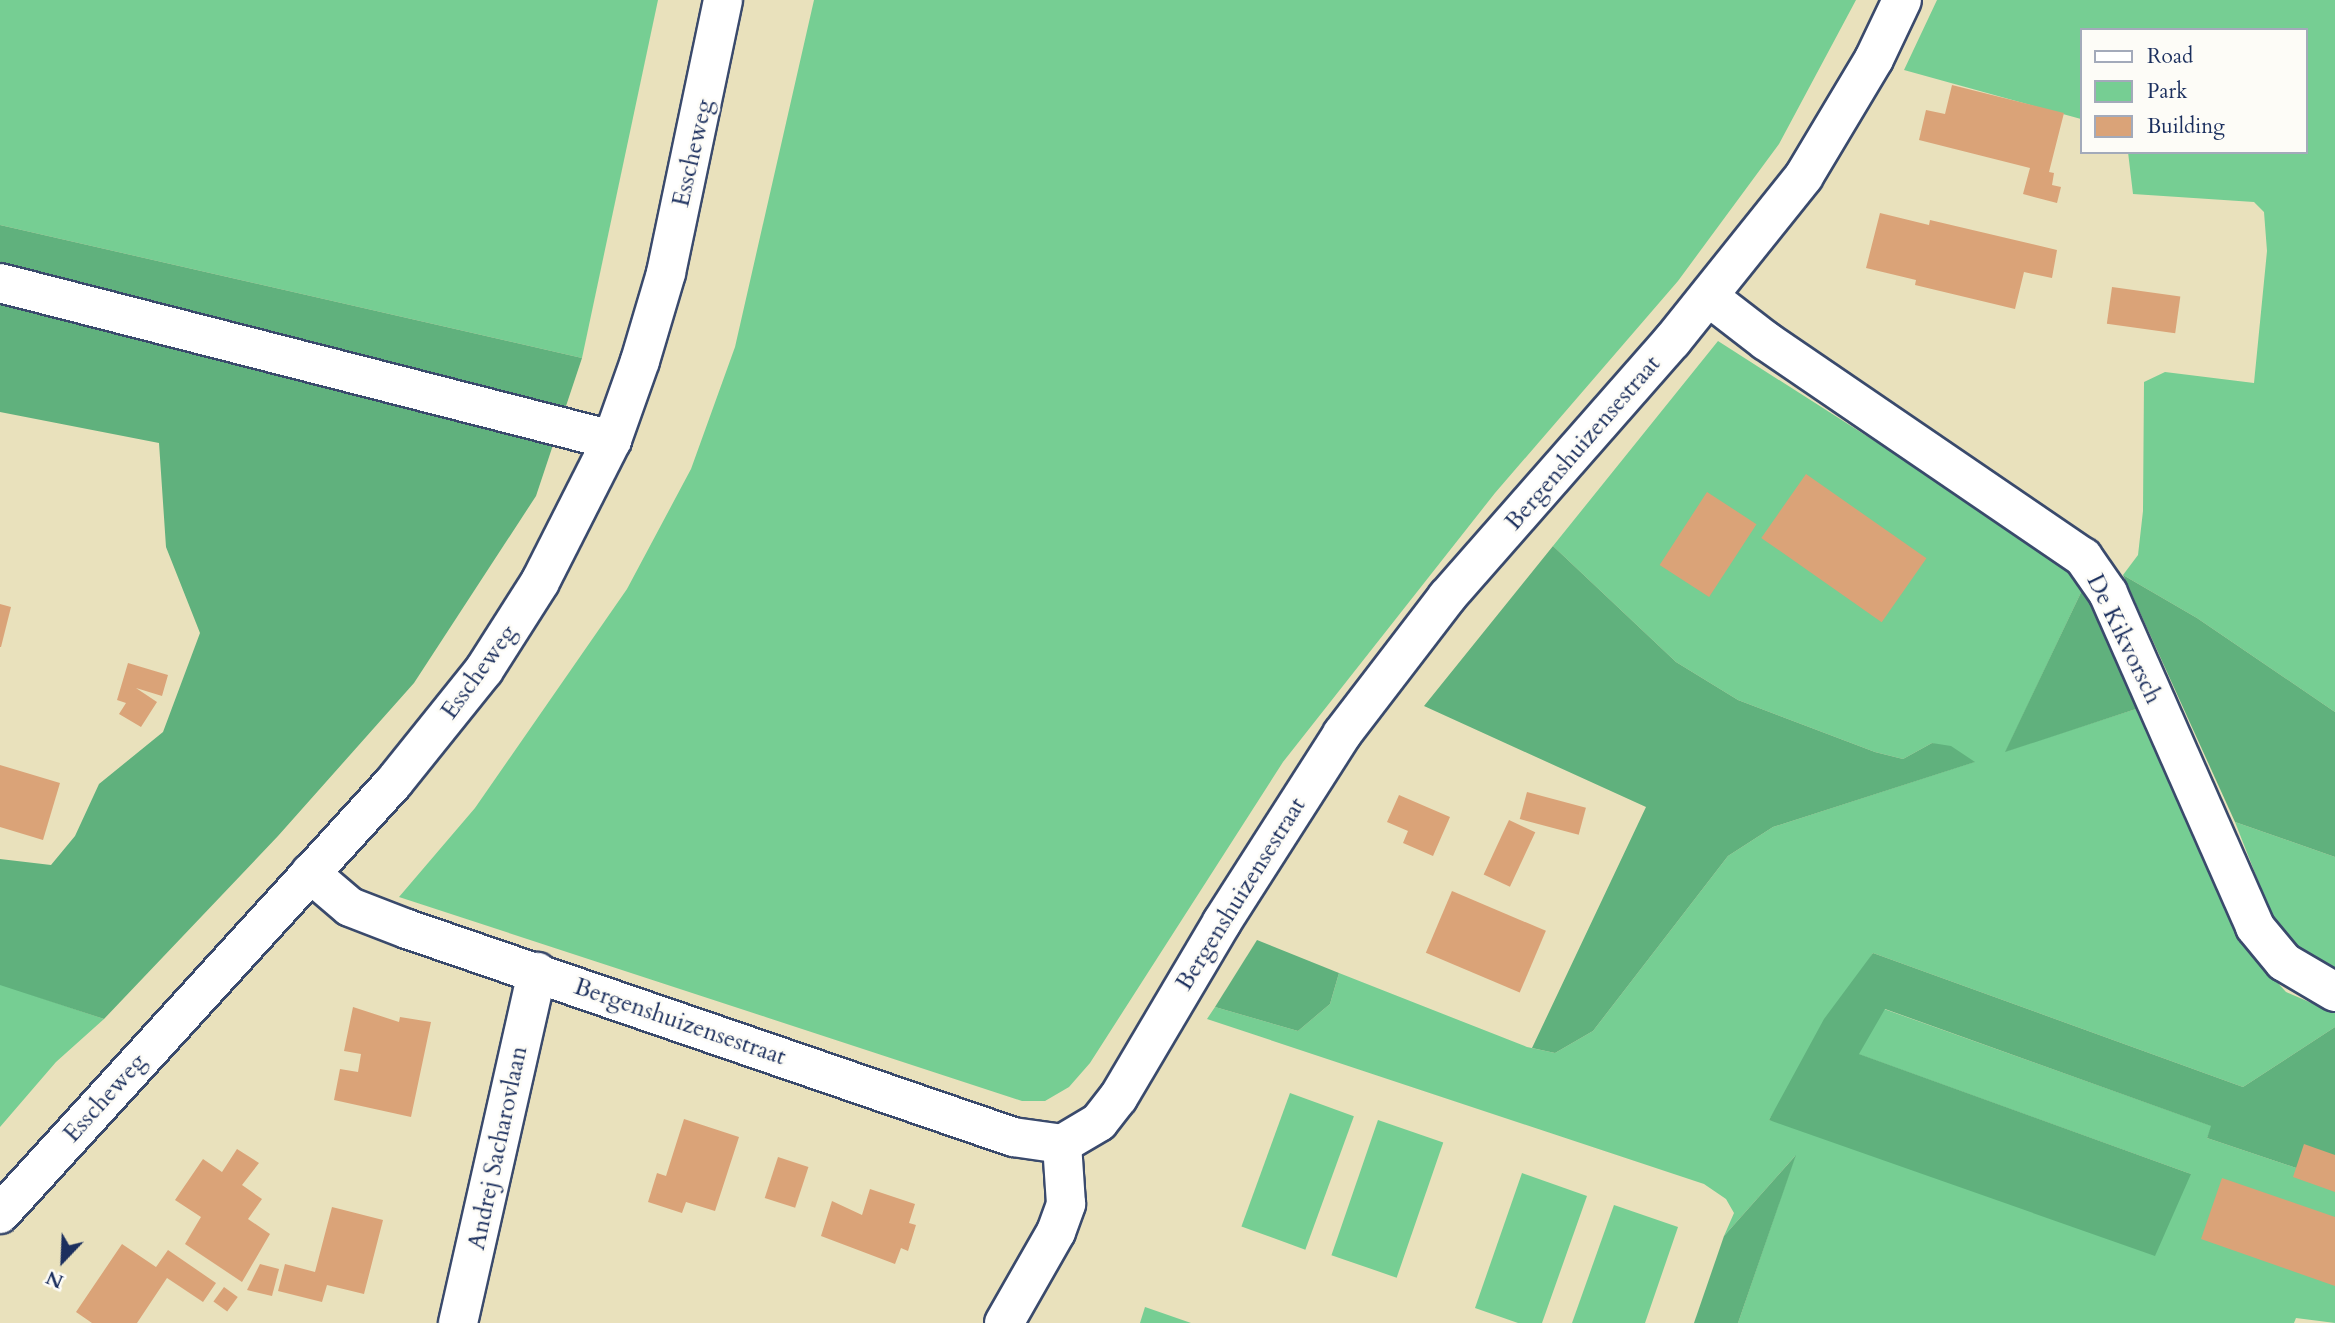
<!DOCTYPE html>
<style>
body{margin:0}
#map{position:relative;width:2335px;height:1323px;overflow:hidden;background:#e9e1bc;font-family:Cardo,serif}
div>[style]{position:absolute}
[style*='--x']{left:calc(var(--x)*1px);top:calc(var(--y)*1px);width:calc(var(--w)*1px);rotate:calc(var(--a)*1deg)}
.green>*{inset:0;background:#76ce93;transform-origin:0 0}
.forest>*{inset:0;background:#60b17d}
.building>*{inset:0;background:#daa378;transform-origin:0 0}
.roads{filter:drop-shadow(2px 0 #3a4a6c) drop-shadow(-2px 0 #3a4a6c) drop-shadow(0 2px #3a4a6c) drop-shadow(0 -2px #3a4a6c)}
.minor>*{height:38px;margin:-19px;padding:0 19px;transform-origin:19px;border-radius:19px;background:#fff}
span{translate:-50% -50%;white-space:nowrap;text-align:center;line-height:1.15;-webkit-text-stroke:5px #fdfcf7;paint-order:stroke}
.street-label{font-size:24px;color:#1b2f5e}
.legend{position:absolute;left:2080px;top:28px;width:228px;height:126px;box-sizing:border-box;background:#fdfcf7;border:2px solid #a3aaba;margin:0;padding:9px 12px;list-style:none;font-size:21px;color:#1b2f5e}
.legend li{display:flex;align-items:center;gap:14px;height:35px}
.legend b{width:35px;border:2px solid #a3aaba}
.north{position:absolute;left:28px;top:1225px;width:70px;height:70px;-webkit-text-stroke:5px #fdfcf7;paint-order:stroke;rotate:203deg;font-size:19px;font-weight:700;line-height:28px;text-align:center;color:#1b2f5e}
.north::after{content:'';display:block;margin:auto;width:24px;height:32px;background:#1b2f5e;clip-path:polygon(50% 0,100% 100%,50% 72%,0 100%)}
</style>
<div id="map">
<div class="green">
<i style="clip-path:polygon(0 0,658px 0,582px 358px,0 225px)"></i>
<i style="clip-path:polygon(814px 0,1856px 0,1779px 144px,1678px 281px,1495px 493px,1283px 762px,1090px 1063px,1069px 1087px,1045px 1101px,1022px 1101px,399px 897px,475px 808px,627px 589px,691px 469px,735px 347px)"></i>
<i style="clip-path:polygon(1937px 0,2335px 0,2335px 712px,2197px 618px,2123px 575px,2138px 555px,2143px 511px,2144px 382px,2165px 372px,2254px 383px,2267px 251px,2264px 212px,2254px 202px,2133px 194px,2128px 152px,2305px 152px,2305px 30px,2081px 30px,2081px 119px,1904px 70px)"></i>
<i style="clip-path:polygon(1718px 341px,2070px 566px,2085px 584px,2006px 751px,2145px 706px,2265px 969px,2286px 992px,2335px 1013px,2335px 1027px,2243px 1087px,1873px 953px,1769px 1120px,2191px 1174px,1858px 1054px,1884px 1009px,2212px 1126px,2207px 1138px,2335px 1181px,2335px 1323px,2296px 1318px,2294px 1323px,1738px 1323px,1795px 1156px,1724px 1236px,1734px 1213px,1726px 1199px,1704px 1184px,1207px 1019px,1215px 1007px,1298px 1031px,1330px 1004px,1339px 973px,1527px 1047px,1555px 1053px,1593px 1031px,1728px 856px,1773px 827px,1974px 762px,1932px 743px,1903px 759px,1875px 752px,1738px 700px,1676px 662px,1553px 546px)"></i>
<i style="clip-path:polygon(2235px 822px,2335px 857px,2335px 978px,2280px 937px)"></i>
<i style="clip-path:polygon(0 984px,104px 1019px,56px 1062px,0 1127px)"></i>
<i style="left:1290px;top:1093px;width:68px;height:142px;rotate:20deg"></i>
<i style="left:1378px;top:1120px;width:69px;height:143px;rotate:19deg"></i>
<i style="clip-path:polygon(1522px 1173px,1587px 1196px,1542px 1323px,1518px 1323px,1475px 1308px)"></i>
<i style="clip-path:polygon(1614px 1205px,1678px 1227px,1645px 1323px,1572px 1323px)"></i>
<i style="clip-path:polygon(1145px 1307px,1191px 1323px,1140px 1323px)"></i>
</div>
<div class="forest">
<i style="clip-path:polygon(0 225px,582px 358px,536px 496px,414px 683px,278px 836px,104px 1019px,0 985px,0 859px,51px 865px,75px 836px,99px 784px,163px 732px,200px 633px,166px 547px,159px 443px,0 412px)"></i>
<i style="clip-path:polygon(1553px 546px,1676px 662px,1738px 700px,1875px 752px,1903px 759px,1932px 743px,1951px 746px,1975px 762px,1773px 827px,1728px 856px,1593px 1031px,1555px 1053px,1532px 1048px,1646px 807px,1424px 706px)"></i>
<i style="clip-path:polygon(2123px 575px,2197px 618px,2335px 712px,2335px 857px,2235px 822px)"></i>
<i style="clip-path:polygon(2085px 584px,2145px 706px,2005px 752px)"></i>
<i style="clip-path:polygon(1257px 940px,1339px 973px,1330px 1004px,1298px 1031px,1215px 1007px)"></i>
<i style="clip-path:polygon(1873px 953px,2243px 1087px,2335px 1027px,2335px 1181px,2207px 1138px,2211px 1126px,1885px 1009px,1859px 1054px,2191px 1174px,2155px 1256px,1769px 1120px,1824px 1019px)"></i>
<i style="clip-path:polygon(1796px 1155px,1738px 1323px,1694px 1323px,1724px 1236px)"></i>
</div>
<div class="building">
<i style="clip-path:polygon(1952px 85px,2064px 113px,2049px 172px,2054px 173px,2052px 185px,2061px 187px,2057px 203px,2023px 194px,2030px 168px,1919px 140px,1926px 110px,1945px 114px)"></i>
<i style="clip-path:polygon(1880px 213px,1929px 225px,1930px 220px,2057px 250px,2052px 278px,2024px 272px,2015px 309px,1915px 285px,1916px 280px,1866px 268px)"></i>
<i style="left:2112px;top:287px;width:69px;height:37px;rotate:8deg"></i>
<i style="left:1806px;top:474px;width:147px;height:78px;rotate:35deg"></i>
<i style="left:1707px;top:492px;width:59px;height:87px;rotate:33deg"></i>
<i style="clip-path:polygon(0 604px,11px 607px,1px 647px,0 647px)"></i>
<i style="clip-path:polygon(128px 663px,168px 675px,162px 696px,136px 688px,157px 702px,141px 727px,119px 714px,126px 703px,117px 700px)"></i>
<i style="clip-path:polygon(0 765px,60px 783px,43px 840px,0 827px)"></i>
<i style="left:1527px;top:792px;width:61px;height:28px;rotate:15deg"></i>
<i style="clip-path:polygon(1399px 795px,1450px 817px,1433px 856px,1403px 843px,1408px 831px,1387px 822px)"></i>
<i style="left:1509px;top:820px;width:29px;height:60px;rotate:25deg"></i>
<i style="left:1452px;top:891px;width:102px;height:67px;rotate:23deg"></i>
<i style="clip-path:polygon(353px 1007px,399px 1022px,400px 1017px,431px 1022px,411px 1117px,334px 1100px,340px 1069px,358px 1072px,361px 1054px,344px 1051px)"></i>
<i style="clip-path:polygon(684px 1119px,739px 1137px,715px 1211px,686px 1202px,682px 1213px,648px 1202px,657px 1173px,666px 1176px)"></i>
<i style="clip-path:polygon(2304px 1144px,2335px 1155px,2335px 1192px,2293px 1177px)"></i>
<i style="clip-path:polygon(237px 1149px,259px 1163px,242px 1185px,262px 1199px,248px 1219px,270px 1234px,242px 1282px,185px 1244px,201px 1217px,175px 1200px,203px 1159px,222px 1172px)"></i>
<i style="left:778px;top:1157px;width:32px;height:43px;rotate:18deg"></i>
<i style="clip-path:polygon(2222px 1178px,2335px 1217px,2335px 1286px,2201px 1239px)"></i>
<i style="clip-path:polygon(870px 1189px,915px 1204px,909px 1223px,916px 1225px,908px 1251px,901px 1248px,895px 1264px,821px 1236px,832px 1201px,862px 1215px)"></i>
<i style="clip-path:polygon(332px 1207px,383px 1220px,364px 1294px,327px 1285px,322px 1302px,278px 1291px,285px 1264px,315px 1272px)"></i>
<i style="clip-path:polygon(122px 1244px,156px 1267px,168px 1250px,216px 1283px,203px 1302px,167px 1278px,137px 1323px,92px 1323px,76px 1312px)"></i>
<i style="clip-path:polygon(260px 1264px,279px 1269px,272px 1296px,247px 1290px)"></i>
<i style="left:224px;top:1287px;width:17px;height:18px;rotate:36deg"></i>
</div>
<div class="roads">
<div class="minor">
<i style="--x:0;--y:283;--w:632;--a:14.39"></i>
<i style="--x:1709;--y:297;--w:72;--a:37.7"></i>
<i style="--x:1766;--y:341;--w:384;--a:34.3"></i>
<i style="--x:2083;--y:557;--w:44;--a:55.2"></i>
<i style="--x:2108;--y:593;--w:365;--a:66.2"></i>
<i style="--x:2255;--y:927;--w:45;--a:50.4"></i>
<i style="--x:2284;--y:962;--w:59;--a:30.5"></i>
<i style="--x:310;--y:873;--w:52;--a:40.4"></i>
<i style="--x:350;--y:907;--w:61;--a:21.1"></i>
<i style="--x:407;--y:929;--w:641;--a:18.94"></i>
<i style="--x:1013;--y:1137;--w:49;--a:8.1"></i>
<i style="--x:1062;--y:1144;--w:43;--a:-30.7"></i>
<i style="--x:1099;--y:1122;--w:31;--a:-52"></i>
<i style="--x:1118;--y:1098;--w:204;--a:-59.4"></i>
<i style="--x:1222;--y:922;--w:223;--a:-57.4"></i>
<i style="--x:1342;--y:734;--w:173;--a:-52.5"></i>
<i style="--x:1447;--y:597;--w:341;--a:-48.7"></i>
<i style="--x:1672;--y:341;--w:211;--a:-51.3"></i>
<i style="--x:1804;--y:176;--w:136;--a:-59.1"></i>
<i style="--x:1874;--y:59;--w:65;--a:-64.6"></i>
<i style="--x:0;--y:1214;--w:585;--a:-47.63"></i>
<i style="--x:394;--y:782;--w:144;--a:-51.2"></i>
<i style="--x:484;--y:670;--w:104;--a:-57.5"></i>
<i style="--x:540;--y:582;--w:159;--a:-63.1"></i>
<i style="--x:612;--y:440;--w:84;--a:-70.5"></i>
<i style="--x:640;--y:361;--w:92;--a:-73.5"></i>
<i style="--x:666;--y:273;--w:279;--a:-78.2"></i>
<i style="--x:458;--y:1323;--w:360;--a:-77.3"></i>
<i style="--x:1004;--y:1323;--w:105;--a:-60.3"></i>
<i style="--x:1056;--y:1232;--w:30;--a:-70"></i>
<i style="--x:1066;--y:1204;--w:60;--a:-93.8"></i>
</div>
</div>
<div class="street-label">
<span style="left:693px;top:153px;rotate:-77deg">Esscheweg</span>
<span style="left:1583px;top:443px;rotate:-49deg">Bergenshuizensestraat</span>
<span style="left:2124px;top:639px;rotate:64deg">De Kikvorsch</span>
<span style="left:479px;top:672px;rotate:-54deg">Esscheweg</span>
<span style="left:1241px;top:894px;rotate:-58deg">Bergenshuizensestraat</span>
<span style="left:680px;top:1022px;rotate:19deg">Bergenshuizensestraat</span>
<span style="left:105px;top:1098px;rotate:-48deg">Esscheweg</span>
<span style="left:498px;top:1148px;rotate:-78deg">Andrej Sacharovlaan</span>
</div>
<ul class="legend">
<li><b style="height:9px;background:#fff"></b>Road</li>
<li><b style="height:19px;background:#76ce93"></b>Park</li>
<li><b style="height:19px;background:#daa378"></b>Building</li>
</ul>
<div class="north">N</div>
</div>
